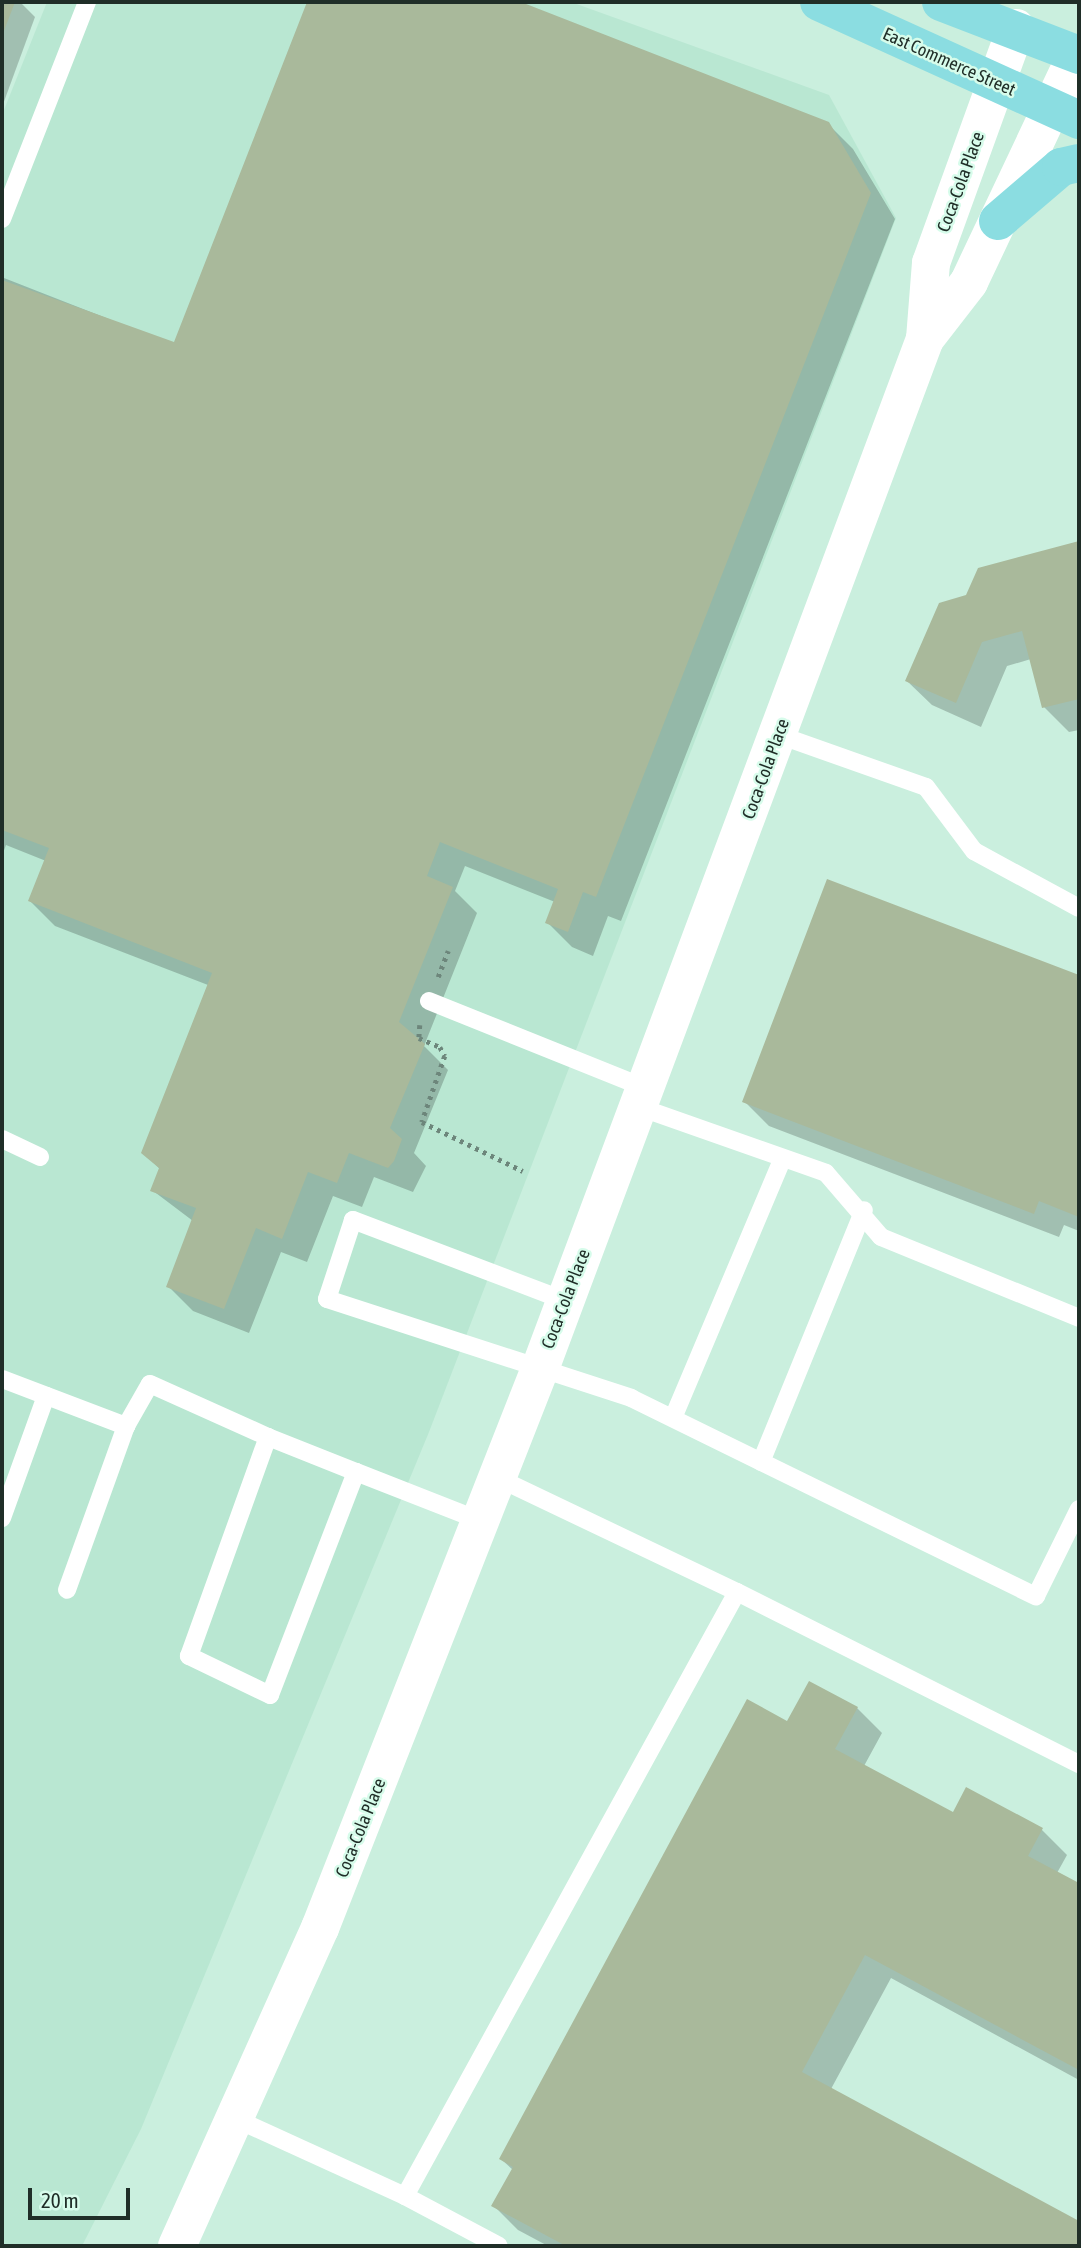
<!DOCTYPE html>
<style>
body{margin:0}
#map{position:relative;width:1081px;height:2248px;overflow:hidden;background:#caefde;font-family:"Asap Condensed",sans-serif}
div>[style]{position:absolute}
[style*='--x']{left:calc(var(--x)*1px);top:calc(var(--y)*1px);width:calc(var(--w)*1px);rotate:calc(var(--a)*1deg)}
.built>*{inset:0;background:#b9e7d2}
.shadow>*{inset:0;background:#0003}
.building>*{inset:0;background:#a9b99b}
.path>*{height:4.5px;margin-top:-2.25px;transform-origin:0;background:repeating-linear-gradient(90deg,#6d867b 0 3.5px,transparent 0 8.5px)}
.lane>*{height:18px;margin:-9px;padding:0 9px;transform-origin:9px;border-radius:9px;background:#fff}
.secondary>*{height:38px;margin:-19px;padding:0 19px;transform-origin:19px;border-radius:19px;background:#fff}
.primary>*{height:38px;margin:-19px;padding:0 19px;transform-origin:19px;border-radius:19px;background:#8bdde1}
span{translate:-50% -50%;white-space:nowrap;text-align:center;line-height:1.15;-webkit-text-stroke:5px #d7fceb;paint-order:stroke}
.street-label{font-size:18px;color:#202e28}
.frame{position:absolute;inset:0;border:4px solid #202e28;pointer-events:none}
.scale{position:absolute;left:28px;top:2188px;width:102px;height:32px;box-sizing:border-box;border:4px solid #202e28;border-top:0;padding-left:9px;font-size:21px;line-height:24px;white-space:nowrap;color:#202e28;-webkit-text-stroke:5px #d7fceb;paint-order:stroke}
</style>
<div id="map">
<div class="built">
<i style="clip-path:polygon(47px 2px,571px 2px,829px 95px,896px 218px,429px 1432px,141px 2129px,82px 2246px,2px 2246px,2px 115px)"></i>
</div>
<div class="shadow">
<i style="clip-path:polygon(2px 2px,20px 2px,35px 17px,2px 107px)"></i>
<i style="clip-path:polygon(308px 2px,516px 2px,828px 124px,853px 149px,895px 219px,621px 921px,608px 916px,593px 956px,572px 947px,547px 922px,555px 902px,465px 866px,455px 891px,477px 913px,424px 1046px,448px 1070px,414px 1153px,426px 1166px,413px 1192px,374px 1177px,362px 1207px,333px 1196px,307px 1262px,281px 1252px,249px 1333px,193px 1311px,168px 1286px,193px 1221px,152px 1190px,161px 1170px,143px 1152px,208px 985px,55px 926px,30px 901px,46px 861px,6px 845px,2px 856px,2px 285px,4px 278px,175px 345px)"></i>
<i style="clip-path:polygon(1079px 543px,1079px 730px,1069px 732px,1044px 707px,1031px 659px,1007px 666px,981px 727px,932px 705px,907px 681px,967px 597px,979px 570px)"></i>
<i style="clip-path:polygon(828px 881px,1079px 977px,1079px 1231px,1064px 1225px,1059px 1237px,769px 1126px,744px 1101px)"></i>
<i style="clip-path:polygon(857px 1708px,882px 1733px,864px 1766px,954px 1815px,967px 1790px,1042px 1830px,1067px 1855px,1057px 1873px,1079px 1885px,1079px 2080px,891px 1978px,831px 2089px,1079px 2223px,1079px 2246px,548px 2246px,518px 2230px,493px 2205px,513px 2170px,501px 2159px,788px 1723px)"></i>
</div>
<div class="building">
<i style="clip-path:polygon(2px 2px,15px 2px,2px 36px)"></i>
<i style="clip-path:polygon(307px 2px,521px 2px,829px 122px,871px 193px,596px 897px,583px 892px,568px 932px,545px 923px,558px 889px,440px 842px,427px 876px,453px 887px,399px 1022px,425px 1044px,390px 1128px,402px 1139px,394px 1161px,388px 1168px,349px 1153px,337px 1183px,308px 1172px,282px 1239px,256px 1228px,224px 1309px,166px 1287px,196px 1208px,150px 1191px,159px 1168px,141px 1153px,212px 973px,28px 901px,49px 848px,2px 830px,2px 280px,174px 342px)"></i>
<i style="clip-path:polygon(1079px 541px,1079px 699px,1042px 708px,1022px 631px,982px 642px,956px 703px,905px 681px,939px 603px,966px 595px,978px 568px)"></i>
<i style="clip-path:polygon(827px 879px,1079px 975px,1079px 1217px,1039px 1201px,1034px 1214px,742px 1102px)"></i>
<i style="clip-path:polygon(809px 1681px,858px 1707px,835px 1749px,953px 1812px,966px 1787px,1043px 1828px,1028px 1856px,1079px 1883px,1079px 2070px,865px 1955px,802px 2072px,1079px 2221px,1079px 2246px,566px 2246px,491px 2206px,513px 2167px,499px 2159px,747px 1699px,787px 1721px)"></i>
</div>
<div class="path">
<i style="--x:438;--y:977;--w:28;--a:-69"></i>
<i style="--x:420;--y:1025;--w:13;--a:94"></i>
<i style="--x:419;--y:1038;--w:23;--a:23"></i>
<i style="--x:440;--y:1047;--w:10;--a:61"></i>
<i style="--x:445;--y:1056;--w:70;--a:109.2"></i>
<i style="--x:422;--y:1122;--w:112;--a:25.9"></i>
</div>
<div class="lane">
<i style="--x:2;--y:219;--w:233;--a:-68.6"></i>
<i style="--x:779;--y:735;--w:156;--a:19.5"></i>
<i style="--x:926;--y:787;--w:80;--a:53.1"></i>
<i style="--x:974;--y:851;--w:119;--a:28.5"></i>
<i style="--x:429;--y:1001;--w:233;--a:21.9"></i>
<i style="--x:639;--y:1107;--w:198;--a:19.4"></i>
<i style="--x:826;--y:1173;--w:84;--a:49.3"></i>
<i style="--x:881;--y:1237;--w:214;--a:22.2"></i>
<i style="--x:2;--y:1139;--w:42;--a:25.3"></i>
<i style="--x:566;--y:1301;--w:228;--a:-159.2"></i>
<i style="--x:353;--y:1220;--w:83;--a:108.2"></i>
<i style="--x:327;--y:1299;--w:320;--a:18"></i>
<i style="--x:631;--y:1398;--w:451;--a:26.1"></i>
<i style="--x:1036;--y:1596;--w:97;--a:-63.7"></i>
<i style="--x:2;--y:1379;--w:133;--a:20.8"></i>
<i style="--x:126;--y:1426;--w:174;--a:109.8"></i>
<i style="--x:673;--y:1418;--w:282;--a:-67.1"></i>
<i style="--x:126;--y:1426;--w:48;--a:-60.3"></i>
<i style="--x:150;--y:1384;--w:129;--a:24.2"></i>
<i style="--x:761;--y:1462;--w:272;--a:-67.8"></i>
<i style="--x:356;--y:1472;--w:239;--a:111.1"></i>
<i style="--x:270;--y:1695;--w:90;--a:-154.3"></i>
<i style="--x:189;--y:1656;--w:233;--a:-70.2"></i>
<i style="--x:268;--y:1437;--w:95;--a:21.7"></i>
<i style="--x:356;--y:1472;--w:134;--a:21.4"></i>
<i style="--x:2;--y:1518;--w:130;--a:-70.2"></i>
<i style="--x:737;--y:1592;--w:383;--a:26.7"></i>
<i style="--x:236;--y:2119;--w:186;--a:24.5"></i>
<i style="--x:405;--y:2196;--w:689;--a:-61.2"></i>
<i style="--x:737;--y:1592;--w:265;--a:-154.5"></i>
<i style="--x:405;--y:2196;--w:106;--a:28"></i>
</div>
<div class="secondary">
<i style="--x:925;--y:339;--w:72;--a:-52.3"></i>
<i style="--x:969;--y:282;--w:252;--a:-64.7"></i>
<i style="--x:177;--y:2246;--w:349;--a:-65.8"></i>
<i style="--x:320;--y:1928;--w:604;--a:-68.53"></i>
<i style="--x:541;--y:1366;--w:1096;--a:-69.5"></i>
<i style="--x:925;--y:339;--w:76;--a:-85.5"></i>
<i style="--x:931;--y:263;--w:250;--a:-70.1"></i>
</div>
<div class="primary">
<i style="--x:819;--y:2;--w:286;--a:24.4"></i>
<i style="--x:941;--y:2;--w:148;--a:21"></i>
<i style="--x:998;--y:221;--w:83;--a:-40.6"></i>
<i style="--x:1061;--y:167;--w:18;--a:-13"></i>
</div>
<div class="street-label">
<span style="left:949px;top:62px;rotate:24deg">East Commerce Street</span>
<span style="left:961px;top:182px;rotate:-70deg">Coca-Cola Place</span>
<span style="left:766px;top:769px;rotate:-70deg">Coca-Cola Place</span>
<span style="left:566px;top:1299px;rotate:-69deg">Coca-Cola Place</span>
<span style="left:361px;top:1828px;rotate:-68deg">Coca-Cola Place</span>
</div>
<div class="frame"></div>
<div class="scale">20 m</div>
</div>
